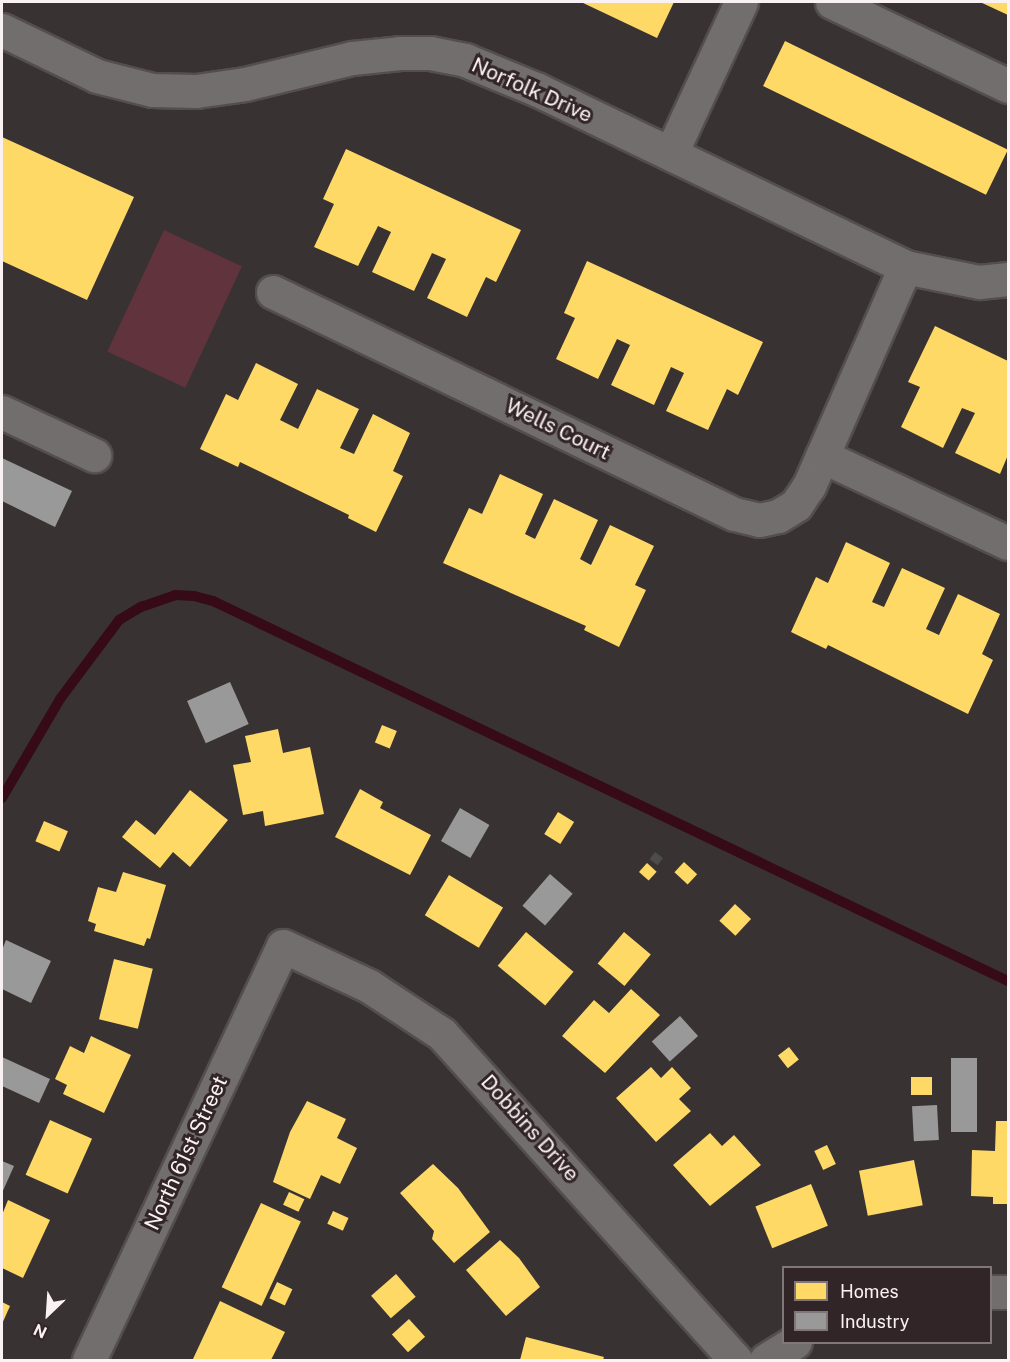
<!DOCTYPE html>
<style>
body{margin:0}
#map{position:relative;width:1010px;height:1362px;overflow:hidden;background:#393233;font-family:"Public Sans",sans-serif}
div>[style]{position:absolute}
[style*='--x']{left:calc(var(--x)*1px);top:calc(var(--y)*1px);width:calc(var(--w)*1px);rotate:calc(var(--a)*1deg)}
.green>*{inset:0;background:#60333d;transform-origin:0 0}
.homes>*{inset:0;background:#ffd966;transform-origin:0 0}
.industry>*{inset:0;background:#999;transform-origin:0 0}
.stream>*{height:10px;margin:-5px;padding:0 5px;transform-origin:5px;border-radius:5px;background:#360b17}
.building>*{inset:0;background:#4d4c4b;transform-origin:0 0}
.roads{filter:drop-shadow(2px 0 #544e4f) drop-shadow(-2px 0 #544e4f) drop-shadow(0 2px #544e4f) drop-shadow(0 -2px #544e4f)}
.minor>*{height:33px;margin:-16.5px;padding:0 16.5px;transform-origin:16.5px;border-radius:16.5px;background:#736e6e}
span{translate:-50% -50%;white-space:nowrap;text-align:center;line-height:1.15;-webkit-text-stroke:6px #322527;paint-order:stroke}
.street-label{font-size:21px;color:#faf1f2}
.frame{position:absolute;inset:0;border:3px solid #faf1f2;pointer-events:none}
.legend{position:absolute;left:782px;top:1266px;width:210px;height:78px;box-sizing:border-box;background:#322527;border:2px solid #827778;margin:0;padding:8px 10px;list-style:none;font-size:18px;color:#faf1f2}
.legend li{display:flex;align-items:center;gap:12px;height:30px}
.legend b{width:30px;border:2px solid #827778}
.north{position:absolute;left:18px;top:1284px;width:60px;height:60px;-webkit-text-stroke:4px #322527;paint-order:stroke;rotate:205deg;font-size:16px;font-weight:700;line-height:24px;text-align:center;color:#faf1f2}
.north::after{content:'';display:block;margin:auto;width:21px;height:27px;background:#faf1f2;clip-path:polygon(50% 0,100% 100%,50% 72%,0 100%)}
</style>
<div id="map">
<div class="green">
<i style="left:164px;top:230px;width:86px;height:134px;rotate:25deg"></i>
</div>
<div class="homes">
<i style="clip-path:polygon(581px 2px,674px 2px,657px 38px)"></i>
<i style="clip-path:polygon(980px 2px,1008px 2px,1008px 15px)"></i>
<i style="left:785px;top:41px;width:248px;height:50px;rotate:26deg"></i>
<i style="clip-path:polygon(2px 137px,134px 197px,87px 300px,2px 261px)"></i>
<i style="clip-path:polygon(346px 149px,521px 230px,496px 282px,486px 277px,467px 317px,427px 298px,446px 259px,432px 253px,414px 291px,372px 272px,391px 232px,378px 226px,358px 266px,314px 247px,334px 204px,323px 199px)"></i>
<i style="clip-path:polygon(587px 261px,763px 342px,738px 395px,727px 389px,708px 430px,666px 411px,684px 373px,671px 367px,654px 405px,611px 385px,630px 345px,617px 339px,598px 379px,556px 359px,575px 318px,564px 313px)"></i>
<i style="clip-path:polygon(935px 326px,1008px 361px,1008px 455px,1000px 474px,955px 453px,975px 413px,962px 408px,943px 448px,901px 427px,920px 387px,908px 382px)"></i>
<i style="clip-path:polygon(256px 363px,298px 384px,280px 420px,298px 429px,317px 389px,359px 409px,340px 448px,354px 454px,373px 414px,410px 433px,393px 471px,403px 476px,376px 532px,348px 518px,349px 515px,240px 462px,238px 467px,200px 449px,226px 394px,238px 400px)"></i>
<i style="clip-path:polygon(500px 474px,543px 494px,525px 534px,535px 539px,554px 499px,598px 520px,580px 559px,591px 565px,610px 525px,654px 546px,635px 585px,646px 590px,619px 647px,584px 630px,586px 626px,443px 563px,469px 508px,482px 514px)"></i>
<i style="clip-path:polygon(846px 542px,890px 563px,872px 602px,884px 607px,902px 568px,945px 588px,926px 629px,939px 635px,958px 594px,1000px 614px,982px 654px,993px 660px,968px 714px,828px 645px,826px 649px,791px 632px,816px 577px,828px 583px)"></i>
<i style="left:382px;top:725px;width:16px;height:19px;rotate:22deg"></i>
<i style="clip-path:polygon(278px 729px,283px 753px,310px 747px,324px 814px,265px 826px,263px 811px,243px 815px,233px 765px,251px 762px,245px 736px)"></i>
<i style="clip-path:polygon(360px 789px,383px 802px,380px 808px,431px 835px,410px 875px,335px 837px)"></i>
<i style="clip-path:polygon(190px 790px,228px 820px,190px 867px,173px 852px,160px 868px,122px 837px,136px 820px,155px 835px)"></i>
<i style="left:558px;top:812px;width:19px;height:26px;rotate:32deg"></i>
<i style="left:44px;top:821px;width:26px;height:22px;rotate:23deg"></i>
<i style="left:684px;top:862px;width:18px;height:14px;rotate:43deg"></i>
<i style="left:647px;top:863px;width:13px;height:12px;rotate:42deg"></i>
<i style="clip-path:polygon(123px 872px,166px 885px,150px 939px,147px 938px,144px 946px,94px 931px,96px 924px,88px 921px,98px 887px,116px 892px)"></i>
<i style="left:449px;top:875px;width:63px;height:47px;rotate:31deg"></i>
<i style="left:735px;top:904px;width:22px;height:23px;rotate:43deg"></i>
<i style="left:526px;top:932px;width:62px;height:44px;rotate:40deg"></i>
<i style="left:624px;top:932px;width:35px;height:41px;rotate:40deg"></i>
<i style="left:114px;top:959px;width:40px;height:62px;rotate:14deg"></i>
<i style="clip-path:polygon(631px 989px,660px 1015px,605px 1073px,562px 1036px,594px 1000px,609px 1013px)"></i>
<i style="clip-path:polygon(91px 1036px,131px 1055px,104px 1113px,63px 1094px,67px 1085px,55px 1079px,70px 1046px,84px 1053px)"></i>
<i style="left:789px;top:1047px;width:16px;height:14px;rotate:52deg"></i>
<i style="clip-path:polygon(651px 1067px,661px 1078px,672px 1067px,691px 1088px,679px 1099px,691px 1111px,656px 1142px,616px 1098px)"></i>
<i style="left:932px;top:1077px;width:18px;height:21px;rotate:90deg"></i>
<i style="clip-path:polygon(307px 1101px,346px 1119px,337px 1138px,357px 1148px,340px 1184px,321px 1175px,310px 1199px,273px 1182px,290px 1132px)"></i>
<i style="left:50px;top:1120px;width:46px;height:60px;rotate:24deg"></i>
<i style="clip-path:polygon(996px 1121px,1008px 1121px,1007px 1204px,993px 1204px,993px 1197px,971px 1196px,972px 1150px,995px 1151px)"></i>
<i style="clip-path:polygon(710px 1133px,722px 1146px,734px 1135px,761px 1165px,710px 1206px,673px 1165px)"></i>
<i style="left:827px;top:1145px;width:21px;height:14px;rotate:65deg"></i>
<i style="left:914px;top:1160px;width:46px;height:56px;rotate:79deg"></i>
<i style="clip-path:polygon(433px 1164px,458px 1188px,490px 1232px,454px 1263px,432px 1239px,434px 1231px,400px 1193px)"></i>
<i style="left:811px;top:1184px;width:45px;height:60px;rotate:68deg"></i>
<i style="left:289px;top:1192px;width:17px;height:14px;rotate:25deg"></i>
<i style="clip-path:polygon(8px 1200px,50px 1220px,23px 1278px,2px 1268px,2px 1215px)"></i>
<i style="left:261px;top:1203px;width:44px;height:93px;rotate:25deg"></i>
<i style="left:333px;top:1211px;width:17px;height:14px;rotate:24deg"></i>
<i style="clip-path:polygon(500px 1240px,519px 1258px,540px 1287px,506px 1316px,466px 1270px)"></i>
<i style="left:396px;top:1274px;width:30px;height:33px;rotate:49deg"></i>
<i style="left:277px;top:1282px;width:17px;height:18px;rotate:25deg"></i>
<i style="clip-path:polygon(220px 1301px,285px 1332px,271px 1360px,193px 1359px)"></i>
<i style="clip-path:polygon(2px 1302px,10px 1306px,2px 1324px)"></i>
<i style="left:409px;top:1319px;width:24px;height:23px;rotate:48deg"></i>
<i style="clip-path:polygon(526px 1337px,604px 1357px,603px 1360px,520px 1360px)"></i>
</div>
<div class="industry">
<i style="clip-path:polygon(2px 458px,72px 491px,55px 527px,2px 501px)"></i>
<i style="left:230px;top:682px;width:46px;height:47px;rotate:66deg"></i>
<i style="left:460px;top:808px;width:34px;height:38px;rotate:30deg"></i>
<i style="left:550px;top:874px;width:30px;height:42px;rotate:41deg"></i>
<i style="clip-path:polygon(6px 940px,51px 961px,31px 1003px,2px 989px,2px 950px)"></i>
<i style="left:680px;top:1016px;width:27px;height:38px;rotate:48deg"></i>
<i style="clip-path:polygon(2px 1057px,50px 1079px,39px 1103px,2px 1086px)"></i>
<i style="left:951px;top:1058px;width:26px;height:74px"></i>
<i style="left:937px;top:1105px;width:35px;height:25px;rotate:87deg"></i>
<i style="clip-path:polygon(2px 1161px,14px 1166px,2px 1193px)"></i>
</div>
<div class="stream">
<i style="--x:2;--y:798;--w:115;--a:-59.6"></i>
<i style="--x:60;--y:699;--w:99;--a:-53.2"></i>
<i style="--x:119;--y:620;--w:26;--a:-31"></i>
<i style="--x:141;--y:607;--w:36;--a:-19"></i>
<i style="--x:175;--y:595;--w:19;--a:3"></i>
<i style="--x:194;--y:596;--w:20;--a:15"></i>
<i style="--x:213;--y:601;--w:881;--a:25.55"></i>
</div>
<div class="building">
<i style="left:655px;top:852px;width:10px;height:9px;rotate:37deg"></i>
</div>
<div class="roads">
<div class="minor">
<i style="--x:832;--y:2;--w:195;--a:25.5"></i>
<i style="--x:2;--y:30;--w:106;--a:25.8"></i>
<i style="--x:97;--y:76;--w:57;--a:14.3"></i>
<i style="--x:152;--y:90;--w:44;--a:1.3"></i>
<i style="--x:196;--y:91;--w:49;--a:-8.1"></i>
<i style="--x:245;--y:84;--w:110;--a:-13.7"></i>
<i style="--x:352;--y:58;--w:48;--a:-5.9"></i>
<i style="--x:400;--y:53;--w:30;--a:0"></i>
<i style="--x:430;--y:53;--w:36;--a:11"></i>
<i style="--x:465;--y:60;--w:79;--a:22.3"></i>
<i style="--x:538;--y:90;--w:407;--a:25.7"></i>
<i style="--x:905;--y:267;--w:76;--a:11.5"></i>
<i style="--x:979;--y:282;--w:29;--a:-6"></i>
<i style="--x:671;--y:153;--w:166;--a:-65.1"></i>
<i style="--x:273;--y:292;--w:512;--a:25.71"></i>
<i style="--x:734;--y:514;--w:26;--a:13"></i>
<i style="--x:759;--y:520;--w:19;--a:-12"></i>
<i style="--x:778;--y:516;--w:21;--a:-31"></i>
<i style="--x:796;--y:505;--w:23;--a:-56"></i>
<i style="--x:809;--y:486;--w:239;--a:-66.3"></i>
<i style="--x:2;--y:412;--w:102;--a:25.1"></i>
<i style="--x:822;--y:456;--w:205;--a:25.1"></i>
<i style="--x:990;--y:1292;--w:18;--a:0"></i>
<i style="--x:89;--y:1360;--w:457;--a:-64.9"></i>
<i style="--x:283;--y:946;--w:95;--a:24.9"></i>
<i style="--x:369;--y:986;--w:87;--a:33.3"></i>
<i style="--x:442;--y:1034;--w:439;--a:48"></i>
<i style="--x:766;--y:1360;--w:34;--a:-32"></i>
</div>
</div>
<div class="street-label">
<span style="left:532px;top:90px;rotate:24deg">Norfolk Drive</span>
<span style="left:558px;top:429px;rotate:26deg">Wells Court</span>
<span style="left:530px;top:1128px;rotate:48deg">Dobbins Drive</span>
<span style="left:186px;top:1153px;rotate:-65deg">North 61st Street</span>
</div>
<div class="frame"></div>
<ul class="legend">
<li><b style="height:16px;background:#ffd966"></b>Homes</li>
<li><b style="height:16px;background:#999"></b>Industry</li>
</ul>
<div class="north">N</div>
</div>
